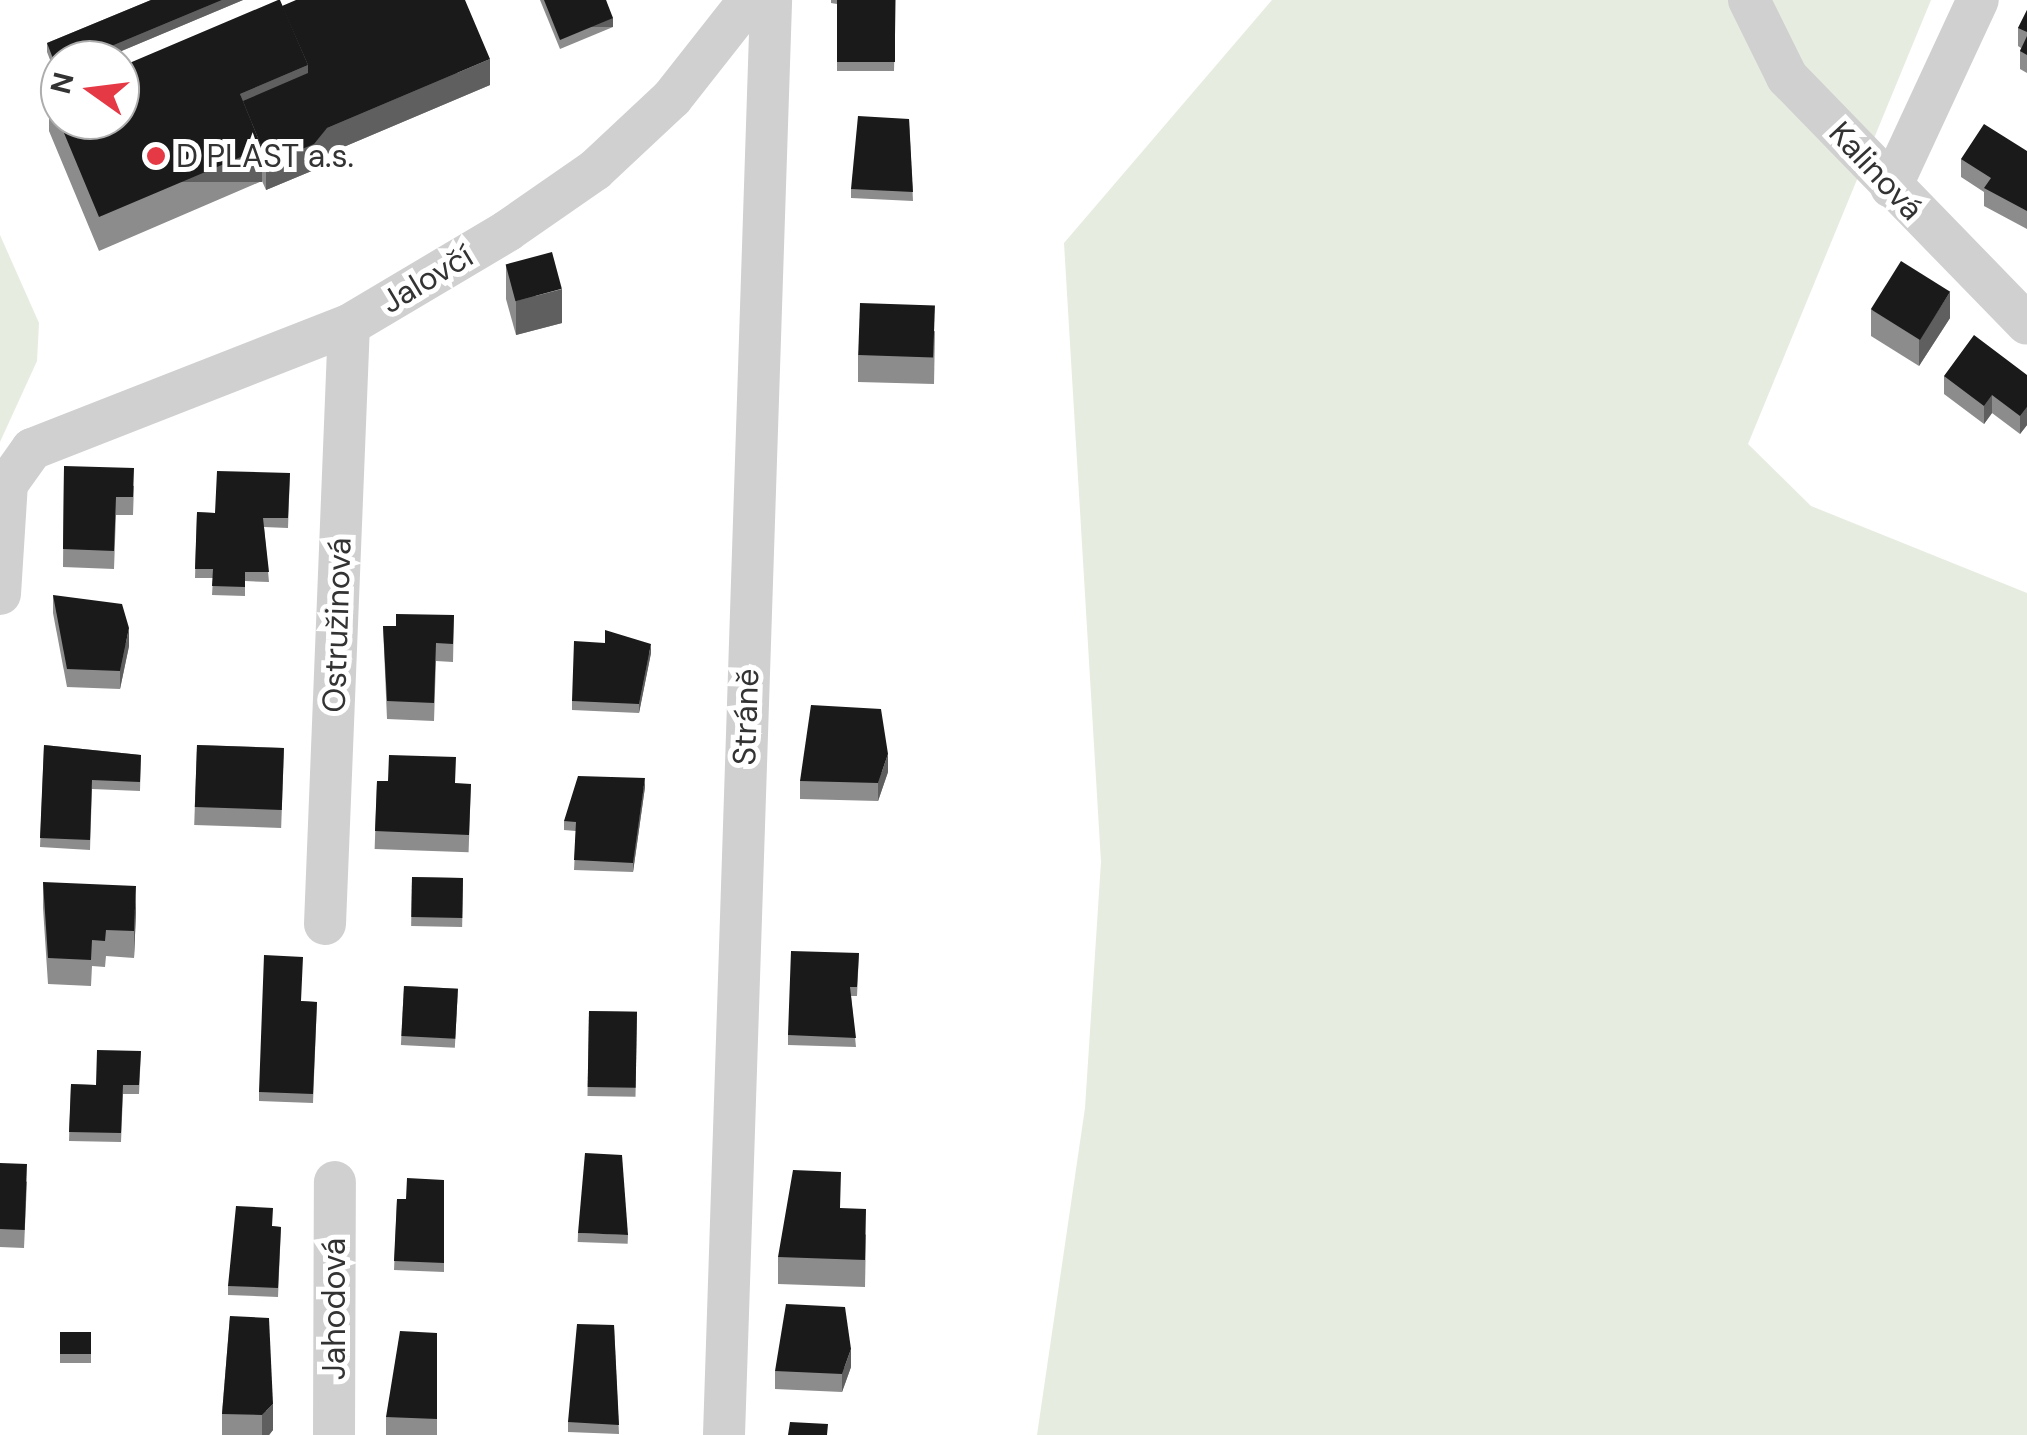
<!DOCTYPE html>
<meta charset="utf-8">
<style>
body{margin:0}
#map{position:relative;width:2027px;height:1435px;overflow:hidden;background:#fff;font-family:"DM Sans",sans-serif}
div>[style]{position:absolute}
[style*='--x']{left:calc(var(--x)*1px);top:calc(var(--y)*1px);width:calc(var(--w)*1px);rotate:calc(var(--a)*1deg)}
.green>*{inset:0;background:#e6ecdf}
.street>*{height:42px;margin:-21px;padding:0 21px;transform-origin:21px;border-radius:21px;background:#d0d0d0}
.wall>*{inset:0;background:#8c8c8c;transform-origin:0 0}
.shaded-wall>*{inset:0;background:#5f5f5f;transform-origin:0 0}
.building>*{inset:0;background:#1a1a1a;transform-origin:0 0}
.dots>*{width:28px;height:28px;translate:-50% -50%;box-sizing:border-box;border:5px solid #fff;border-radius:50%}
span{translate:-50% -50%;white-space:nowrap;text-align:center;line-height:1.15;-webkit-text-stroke:10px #fff;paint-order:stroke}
.poi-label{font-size:32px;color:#333}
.left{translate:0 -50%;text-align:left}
.street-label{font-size:32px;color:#333}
.north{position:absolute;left:40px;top:40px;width:100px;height:100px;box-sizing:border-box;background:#fff;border:2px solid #adadad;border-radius:50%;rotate:284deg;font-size:28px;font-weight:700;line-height:40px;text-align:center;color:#333}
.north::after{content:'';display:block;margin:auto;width:35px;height:45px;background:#e63946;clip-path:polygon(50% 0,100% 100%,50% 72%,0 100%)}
</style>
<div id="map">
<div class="green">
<i style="clip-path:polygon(1272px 0,1931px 0,1748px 444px,1811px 506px,2027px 593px,2027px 1435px,1037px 1435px,1085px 1108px,1101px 862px,1064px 243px)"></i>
<i style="clip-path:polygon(0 235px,39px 323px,37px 361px,0 442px)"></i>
</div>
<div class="street">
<i style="--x:1749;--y:0;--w:86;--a:63.7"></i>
<i style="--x:1787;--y:77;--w:344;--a:45.8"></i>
<i style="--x:1891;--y:187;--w:206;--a:-65.1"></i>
<i style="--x:0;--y:594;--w:110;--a:-86.4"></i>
<i style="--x:7;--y:484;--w:43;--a:-54.5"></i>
<i style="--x:32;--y:449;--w:340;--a:-21.4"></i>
<i style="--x:349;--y:325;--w:184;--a:-30.7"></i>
<i style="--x:507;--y:231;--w:107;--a:-34.7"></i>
<i style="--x:595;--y:170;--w:105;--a:-43.1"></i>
<i style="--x:672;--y:98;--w:125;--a:-51.8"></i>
<i style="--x:325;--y:924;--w:599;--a:-87.71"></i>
<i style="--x:334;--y:1435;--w:253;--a:-89.8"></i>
<i style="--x:724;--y:1435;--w:1436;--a:-88.12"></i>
</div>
<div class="wall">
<i style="clip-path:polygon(151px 0,243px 0,100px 60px,60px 60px,57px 78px,47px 52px,47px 43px)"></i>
<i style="clip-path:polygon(540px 0,606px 0,613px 27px,560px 49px)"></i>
<i style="clip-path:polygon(831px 0,896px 0,894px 71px,837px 71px,837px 4px,831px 3px)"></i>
<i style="clip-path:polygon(282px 6px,490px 85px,327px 154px,314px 170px,266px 190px,262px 181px,99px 251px,49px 131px,49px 97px)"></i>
<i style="clip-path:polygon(2027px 10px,2027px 73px,2020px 69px,2020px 51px,2021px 48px,2018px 46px,2018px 28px)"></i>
<i style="clip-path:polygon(909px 119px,913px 201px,851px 198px,851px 189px)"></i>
<i style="clip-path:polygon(2027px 151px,2027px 229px,1984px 206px,1984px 192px,1961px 177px,1961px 159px)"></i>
<i style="clip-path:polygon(506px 265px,562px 323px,516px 335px,506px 299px)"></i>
<i style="clip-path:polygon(1871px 310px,1950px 318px,1919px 366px,1871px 336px)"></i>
<i style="clip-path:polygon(935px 331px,934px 384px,858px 382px,858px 355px)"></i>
<i style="clip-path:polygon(2027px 375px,2027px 425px,2020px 434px,1992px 413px,1984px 424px,1944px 394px,1944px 376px)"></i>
<i style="clip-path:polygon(64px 466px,134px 486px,133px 515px,116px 515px,114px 569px,63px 567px)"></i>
<i style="clip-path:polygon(290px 473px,288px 528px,264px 527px,269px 582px,245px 581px,245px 596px,212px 595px,213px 578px,195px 578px,197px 512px,215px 513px)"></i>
<i style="clip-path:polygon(53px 595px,129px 646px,120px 689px,67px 687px,53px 613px)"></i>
<i style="clip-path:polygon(454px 615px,453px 662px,436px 661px,434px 721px,387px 719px,383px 626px,396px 626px)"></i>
<i style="clip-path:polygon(651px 653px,639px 713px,572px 710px,572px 701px)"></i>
<i style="clip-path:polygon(44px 745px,141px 755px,140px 791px,92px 789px,90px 850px,40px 847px)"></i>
<i style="left:197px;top:745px;width:87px;height:80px;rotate:2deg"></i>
<i style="clip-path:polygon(888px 772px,878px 801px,800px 799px,800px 781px)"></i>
<i style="left:377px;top:781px;width:94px;height:68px;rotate:2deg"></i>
<i style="clip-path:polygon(645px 787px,633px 872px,574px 870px,576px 831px,564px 830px,564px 821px)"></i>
<i style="left:412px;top:877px;width:51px;height:49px;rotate:1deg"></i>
<i style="clip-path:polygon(43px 882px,136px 912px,134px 958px,106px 956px,105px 967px,92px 966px,91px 986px,48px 984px,43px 908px)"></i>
<i style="clip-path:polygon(859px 953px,857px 996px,851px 996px,856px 1047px,788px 1045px,788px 1035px)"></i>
<i style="left:404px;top:986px;width:54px;height:59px;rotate:3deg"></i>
<i style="clip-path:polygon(302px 1001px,317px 1002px,313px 1103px,259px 1101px,259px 1092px)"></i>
<i style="left:589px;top:1011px;width:48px;height:85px;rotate:1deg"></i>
<i style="clip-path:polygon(141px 1051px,139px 1094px,123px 1094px,121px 1142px,69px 1141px,71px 1084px,96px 1085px)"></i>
<i style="clip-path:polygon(0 1163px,27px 1182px,24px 1248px,0 1247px)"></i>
<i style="clip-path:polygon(444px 1180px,444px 1272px,394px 1270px,397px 1199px,406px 1199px)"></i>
<i style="clip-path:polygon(841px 1208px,866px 1235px,865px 1287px,778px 1284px,778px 1257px)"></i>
<i style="clip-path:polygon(272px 1226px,281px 1227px,278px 1297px,228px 1295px,228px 1286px)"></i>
<i style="left:578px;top:1233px;width:50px;height:9px;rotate:2deg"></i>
<i style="clip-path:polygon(230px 1316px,273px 1430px,269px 1435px,222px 1435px,222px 1414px)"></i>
<i style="clip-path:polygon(614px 1325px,619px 1434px,568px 1432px,568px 1422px)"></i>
<i style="left:91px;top:1332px;width:31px;height:31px;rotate:90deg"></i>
<i style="clip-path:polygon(437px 1333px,437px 1435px,386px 1435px,386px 1417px)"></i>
<i style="clip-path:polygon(851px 1367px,842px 1392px,775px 1389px,775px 1371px)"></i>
</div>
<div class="shaded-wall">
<i style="clip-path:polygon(222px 0,243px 0,100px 60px,78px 60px)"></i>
<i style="left:613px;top:18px;width:9px;height:57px;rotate:90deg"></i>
<i style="clip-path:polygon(490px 59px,490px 85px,327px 154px,314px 170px,266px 190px,266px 164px,327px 128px)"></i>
<i style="clip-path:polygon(308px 65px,308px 99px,250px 124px,240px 94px)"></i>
<i style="left:262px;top:148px;width:34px;height:177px;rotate:90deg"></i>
<i style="clip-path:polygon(562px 289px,562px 323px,516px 335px,516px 301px)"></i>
<i style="clip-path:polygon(1950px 292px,1950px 318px,1919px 366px,1919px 340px)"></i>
<i style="clip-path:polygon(1992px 395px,1992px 413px,1984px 424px,1984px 406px)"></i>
<i style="clip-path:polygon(2027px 407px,2027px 425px,2020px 434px,2020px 416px)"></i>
<i style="clip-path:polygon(129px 628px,129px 646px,120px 689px,120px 671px)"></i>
<i style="clip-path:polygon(651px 644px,651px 653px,639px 713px,639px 704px)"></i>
<i style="clip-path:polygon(888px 754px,888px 772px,878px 801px,878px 783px)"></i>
<i style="clip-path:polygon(645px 778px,645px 787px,633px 872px,633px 863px)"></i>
<i style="clip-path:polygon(136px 886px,136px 912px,134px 958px,134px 931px)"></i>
<i style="clip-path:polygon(851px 1349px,851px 1367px,842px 1392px,842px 1374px)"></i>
<i style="clip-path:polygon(273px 1404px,273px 1430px,269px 1435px,262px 1435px,262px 1415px)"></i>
</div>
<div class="building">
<i style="clip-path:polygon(151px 0,222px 0,78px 60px,60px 60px,60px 68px,57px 69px,47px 43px)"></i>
<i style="clip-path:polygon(278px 0,280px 0,308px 65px,240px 94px,262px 148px,99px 217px,49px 97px,60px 92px,60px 120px,120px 120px,120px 67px)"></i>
<i style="clip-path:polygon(296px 0,465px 0,490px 59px,327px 128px,314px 144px,266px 164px,262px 155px,262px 148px,243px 101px,308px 73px,308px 65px,282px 6px)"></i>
<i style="clip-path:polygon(544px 0,606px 0,613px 18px,560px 40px)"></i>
<i style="left:837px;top:0;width:58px;height:62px"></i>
<i style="clip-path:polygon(2027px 10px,2027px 32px,2018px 28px)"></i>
<i style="clip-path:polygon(2027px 36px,2027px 55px,2020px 51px)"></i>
<i style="clip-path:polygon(858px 116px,909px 119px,913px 192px,851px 189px)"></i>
<i style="clip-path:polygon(1984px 124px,2027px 151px,2027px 211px,1984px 188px,1991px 178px,1961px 159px)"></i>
<i style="left:552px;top:252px;width:38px;height:48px;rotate:75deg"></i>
<i style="left:1901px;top:261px;width:58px;height:57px;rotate:32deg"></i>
<i style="left:860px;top:303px;width:75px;height:52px;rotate:2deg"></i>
<i style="clip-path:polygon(1974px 335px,2027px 375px,2027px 407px,2020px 416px,1992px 395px,1984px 406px,1944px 376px)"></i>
<i style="clip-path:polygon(64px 466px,134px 468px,133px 497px,116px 497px,114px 551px,63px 549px)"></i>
<i style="clip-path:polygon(217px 471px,290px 473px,288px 518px,263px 518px,269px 572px,245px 572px,245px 587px,212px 586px,213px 569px,195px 569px,197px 512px,215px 513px)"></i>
<i style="clip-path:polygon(53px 595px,122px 604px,129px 628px,120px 671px,67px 669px)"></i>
<i style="clip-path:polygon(396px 614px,454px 615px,453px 644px,436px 643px,434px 703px,387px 701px,383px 626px,396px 626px)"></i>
<i style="clip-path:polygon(605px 630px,651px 644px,639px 704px,572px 701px,574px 641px,605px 643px)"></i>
<i style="clip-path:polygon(811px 705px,881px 709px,888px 754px,878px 783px,800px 781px)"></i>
<i style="clip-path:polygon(44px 745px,141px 755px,140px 782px,92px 780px,90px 840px,40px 838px)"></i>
<i style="left:197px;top:745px;width:87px;height:62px;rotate:2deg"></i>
<i style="clip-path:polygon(389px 755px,456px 757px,455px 783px,471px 784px,469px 835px,375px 831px,377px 781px,388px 781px)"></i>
<i style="clip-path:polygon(578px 776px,645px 778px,633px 863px,574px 860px,576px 822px,564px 821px)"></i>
<i style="left:412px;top:877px;width:51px;height:40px;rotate:1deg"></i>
<i style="clip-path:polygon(43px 882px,136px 886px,134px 931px,106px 930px,105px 941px,92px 940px,91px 960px,48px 958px)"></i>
<i style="clip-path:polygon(791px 951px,859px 953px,857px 987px,850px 987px,856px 1038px,788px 1035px)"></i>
<i style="clip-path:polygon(264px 955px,303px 957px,301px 1001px,317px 1002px,313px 1094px,259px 1092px)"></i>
<i style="left:404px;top:986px;width:54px;height:50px;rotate:3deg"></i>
<i style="left:589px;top:1011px;width:48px;height:76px;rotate:1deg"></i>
<i style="clip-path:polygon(97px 1050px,141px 1051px,139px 1085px,123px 1085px,121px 1133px,69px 1132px,71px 1084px,96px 1085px)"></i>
<i style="clip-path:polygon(585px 1153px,622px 1155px,628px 1235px,578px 1233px)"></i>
<i style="left:0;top:1163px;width:27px;height:66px;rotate:2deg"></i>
<i style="clip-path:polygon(793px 1170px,841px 1172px,840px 1208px,866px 1209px,865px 1260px,778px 1257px)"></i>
<i style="clip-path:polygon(407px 1178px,444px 1180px,444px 1263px,394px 1261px,397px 1199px,406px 1199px)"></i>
<i style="clip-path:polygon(236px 1206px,273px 1208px,272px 1226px,281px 1227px,278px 1288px,228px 1286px)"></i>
<i style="clip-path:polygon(786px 1304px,845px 1307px,851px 1349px,842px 1374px,775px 1371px)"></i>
<i style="clip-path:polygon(230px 1316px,269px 1318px,273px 1404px,262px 1415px,222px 1414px)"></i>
<i style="clip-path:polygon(577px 1324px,614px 1325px,619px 1425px,568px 1422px)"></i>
<i style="clip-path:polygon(400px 1331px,437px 1333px,437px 1419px,386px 1417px)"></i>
<i style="left:91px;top:1332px;width:22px;height:31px;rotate:90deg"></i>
<i style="clip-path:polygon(790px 1422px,828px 1424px,827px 1435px,788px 1435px)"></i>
</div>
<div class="dots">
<i style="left:156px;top:156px;background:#e63946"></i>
</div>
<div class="poi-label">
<span class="left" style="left:176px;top:156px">D PLAST a.s.</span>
</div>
<div class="street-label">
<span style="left:1876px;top:171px;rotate:47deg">Kalinová</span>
<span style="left:427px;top:279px;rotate:-31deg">Jalovčí</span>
<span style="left:337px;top:625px;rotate:-88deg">Ostružinová</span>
<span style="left:746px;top:717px;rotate:-88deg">Stráně</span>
<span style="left:334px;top:1309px;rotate:-90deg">Jahodová</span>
</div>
<div class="north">N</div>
</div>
